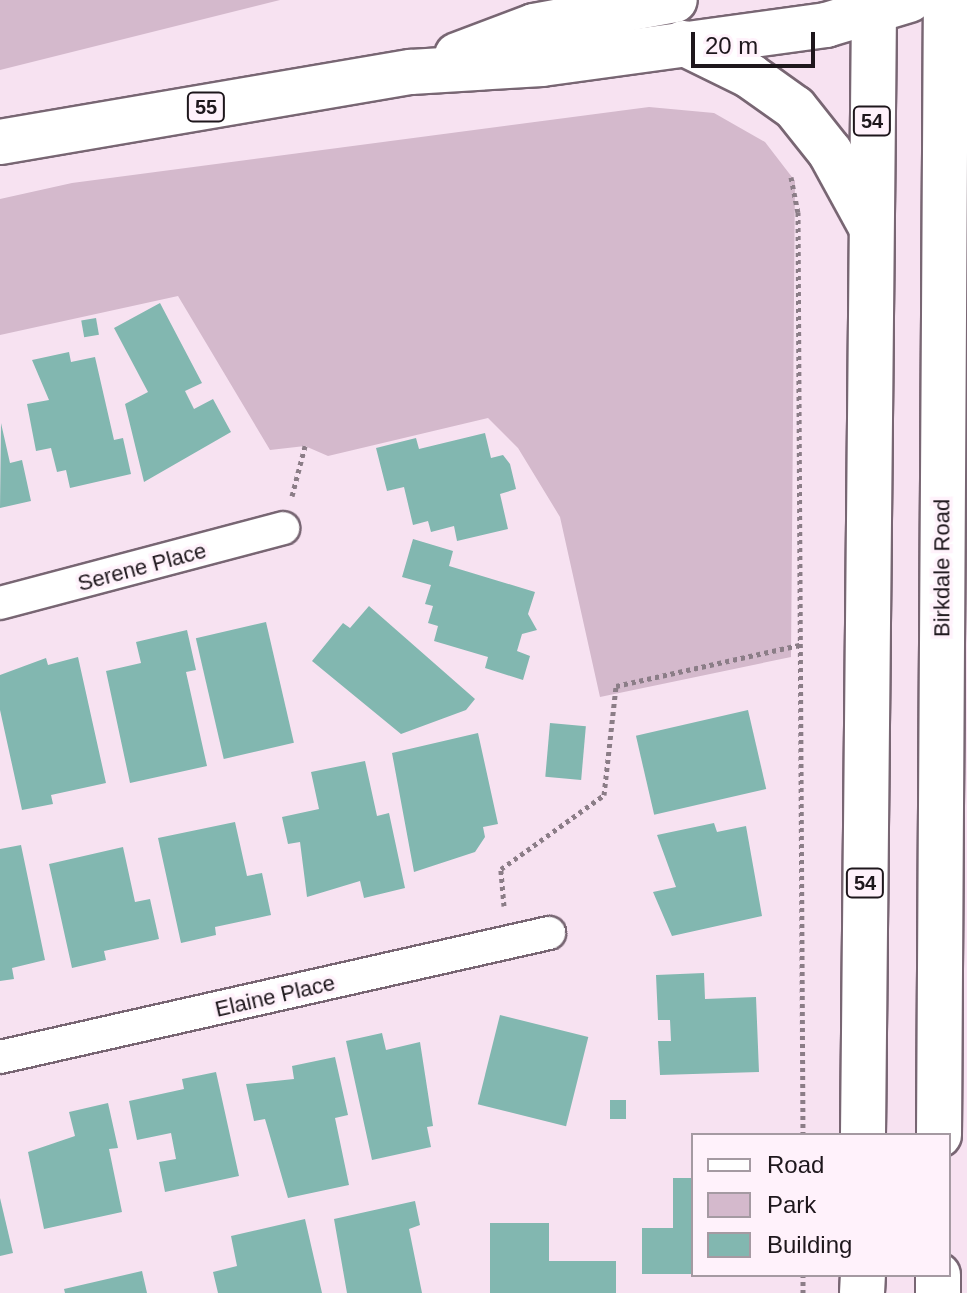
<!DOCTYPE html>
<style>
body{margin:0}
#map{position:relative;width:967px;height:1293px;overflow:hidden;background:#f7e2f1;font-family:Arial,sans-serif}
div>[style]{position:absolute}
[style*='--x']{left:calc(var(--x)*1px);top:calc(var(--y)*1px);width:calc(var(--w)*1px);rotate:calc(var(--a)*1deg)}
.green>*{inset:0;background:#d4b9cc}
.building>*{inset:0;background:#82b7b0;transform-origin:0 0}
.path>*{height:5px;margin-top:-2.5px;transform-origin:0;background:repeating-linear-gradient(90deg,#8b7d87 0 4px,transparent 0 8px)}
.roads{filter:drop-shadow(2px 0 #786673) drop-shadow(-2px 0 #786673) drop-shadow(0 2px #786673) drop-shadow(0 -2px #786673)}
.street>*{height:32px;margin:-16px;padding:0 16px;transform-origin:16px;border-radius:16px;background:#fff}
.primary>*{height:44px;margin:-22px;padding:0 22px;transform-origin:22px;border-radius:22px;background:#fff}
span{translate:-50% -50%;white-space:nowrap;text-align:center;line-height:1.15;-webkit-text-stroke:7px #fff2fb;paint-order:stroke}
.shield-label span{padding:2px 6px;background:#fff2fb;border:2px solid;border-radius:6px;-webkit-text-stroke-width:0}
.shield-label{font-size:20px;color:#1e171c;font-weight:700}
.street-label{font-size:22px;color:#1e171c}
.legend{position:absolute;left:691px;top:1133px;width:260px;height:144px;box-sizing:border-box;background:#fff2fb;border:2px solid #a59aa2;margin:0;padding:10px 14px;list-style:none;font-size:24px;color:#1e171c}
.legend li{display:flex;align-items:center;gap:16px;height:40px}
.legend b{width:40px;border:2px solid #a59aa2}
.scale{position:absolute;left:691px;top:32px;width:124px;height:36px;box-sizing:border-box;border:4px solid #1e171c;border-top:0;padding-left:10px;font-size:24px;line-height:28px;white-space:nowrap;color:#1e171c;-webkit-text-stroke:6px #fff2fb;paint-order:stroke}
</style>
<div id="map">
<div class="green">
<i style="clip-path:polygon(0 0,280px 0,0 70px)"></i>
<i style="clip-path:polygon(649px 107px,714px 113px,765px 142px,795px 181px,791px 657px,600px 697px,560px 517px,518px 448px,488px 418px,328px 456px,305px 446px,270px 450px,178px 296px,0 335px,0 199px,72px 183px)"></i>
</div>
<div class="building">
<i style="clip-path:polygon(160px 303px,202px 383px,185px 391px,194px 409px,213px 399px,231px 432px,144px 482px,125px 404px,148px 392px,114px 328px)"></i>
<i style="left:96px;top:318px;width:17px;height:15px;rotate:80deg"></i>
<i style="clip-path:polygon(69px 352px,71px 362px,95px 357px,114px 440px,123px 438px,131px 474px,70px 488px,66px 470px,57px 472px,51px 448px,36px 451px,27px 404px,49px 400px,32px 360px)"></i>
<i style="clip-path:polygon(1px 423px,10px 463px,22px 460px,31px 501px,0 508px)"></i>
<i style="clip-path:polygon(485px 433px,491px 458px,503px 455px,510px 464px,516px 489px,500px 494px,508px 529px,457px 541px,454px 526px,431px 532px,428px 521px,413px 525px,404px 487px,387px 491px,376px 448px,416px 438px,419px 449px)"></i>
<i style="clip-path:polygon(413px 539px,453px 551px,449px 566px,535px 592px,528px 614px,537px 630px,522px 634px,517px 651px,530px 656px,523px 680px,485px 668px,488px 657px,434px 641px,438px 626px,428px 623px,433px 606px,425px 604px,431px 585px,402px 577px)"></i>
<i style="clip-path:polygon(369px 606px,475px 699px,466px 710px,401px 734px,312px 661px,343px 623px,350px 628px)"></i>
<i style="left:266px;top:622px;width:124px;height:72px;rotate:77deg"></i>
<i style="clip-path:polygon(187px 630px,196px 670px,186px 672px,207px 766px,130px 783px,106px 671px,141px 663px,136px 642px)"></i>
<i style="clip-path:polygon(78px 657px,106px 783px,51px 795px,53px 804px,22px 810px,0 710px,0 675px,46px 658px,48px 665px)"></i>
<i style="left:748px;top:710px;width:81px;height:115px;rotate:77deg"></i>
<i style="left:550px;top:723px;width:36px;height:54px;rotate:5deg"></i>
<i style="clip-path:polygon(478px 733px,498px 824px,483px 827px,485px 837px,475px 852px,414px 872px,392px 753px)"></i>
<i style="clip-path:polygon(365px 761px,377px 816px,389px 813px,405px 888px,364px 898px,360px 881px,307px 897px,300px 842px,288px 844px,282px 817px,319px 809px,311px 772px)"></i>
<i style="clip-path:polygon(235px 822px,247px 876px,262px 873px,271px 915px,215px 927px,216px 935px,181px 943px,158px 838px)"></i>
<i style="clip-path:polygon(714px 823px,717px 832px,746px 826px,762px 916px,672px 936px,653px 892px,676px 887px,657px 835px)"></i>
<i style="clip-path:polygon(21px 845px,45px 960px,12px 968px,14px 979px,0 981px,0 849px)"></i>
<i style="clip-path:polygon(123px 847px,135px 902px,150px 899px,159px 939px,104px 951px,106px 960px,72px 968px,49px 864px)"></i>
<i style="clip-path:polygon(704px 973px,705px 999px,756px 997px,759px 1072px,660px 1075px,658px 1041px,671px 1041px,670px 1020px,658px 1020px,656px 975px)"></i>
<i style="left:500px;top:1015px;width:91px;height:92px;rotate:14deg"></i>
<i style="clip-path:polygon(382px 1033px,386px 1050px,420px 1042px,433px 1126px,427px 1127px,431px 1147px,372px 1160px,346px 1041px)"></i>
<i style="clip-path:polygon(335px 1057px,348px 1115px,335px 1118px,349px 1185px,288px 1198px,265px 1119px,254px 1121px,246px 1084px,294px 1079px,292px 1066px)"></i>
<i style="clip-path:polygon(216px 1072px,239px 1176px,165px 1192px,159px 1162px,176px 1159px,171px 1133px,137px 1140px,129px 1101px,184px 1089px,182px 1079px)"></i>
<i style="left:610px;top:1100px;width:16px;height:19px"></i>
<i style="clip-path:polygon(108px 1103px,118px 1148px,109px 1149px,122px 1212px,44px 1229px,28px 1152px,75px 1136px,69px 1112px)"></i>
<i style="clip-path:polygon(673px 1178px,693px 1178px,693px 1274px,642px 1274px,642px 1228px,673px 1228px)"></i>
<i style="clip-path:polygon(0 1198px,13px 1253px,0 1256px)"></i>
<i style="clip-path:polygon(415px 1201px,420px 1225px,409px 1229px,422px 1293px,347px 1293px,334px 1219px)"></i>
<i style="clip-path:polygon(305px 1219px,322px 1293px,218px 1293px,213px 1272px,237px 1266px,231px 1236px)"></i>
<i style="clip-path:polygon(490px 1223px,549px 1223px,549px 1261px,616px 1261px,616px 1293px,490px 1293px)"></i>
<i style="clip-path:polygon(142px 1271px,147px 1293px,65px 1293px,64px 1289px)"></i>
</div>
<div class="path">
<i style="--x:791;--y:177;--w:36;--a:79"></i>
<i style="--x:798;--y:212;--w:923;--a:89.69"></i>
<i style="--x:292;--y:496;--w:52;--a:-75.4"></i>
<i style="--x:504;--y:906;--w:37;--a:-95"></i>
<i style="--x:501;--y:869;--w:127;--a:-35.7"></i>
<i style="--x:604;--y:795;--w:110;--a:-83.7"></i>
<i style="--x:616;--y:686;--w:189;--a:-12.6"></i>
<i style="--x:803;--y:1293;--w:18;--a:-90"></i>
</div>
<div class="roads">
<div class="street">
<i style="--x:0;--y:603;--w:293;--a:-14.8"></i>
<i style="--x:0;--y:1057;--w:563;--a:-12.73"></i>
</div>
<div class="primary">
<i style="--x:683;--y:43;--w:75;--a:26.2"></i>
<i style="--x:750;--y:76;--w:55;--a:35.4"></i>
<i style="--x:795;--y:108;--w:56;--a:51.5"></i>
<i style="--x:830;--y:152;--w:83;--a:61.3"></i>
<i style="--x:457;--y:55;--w:82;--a:-20.6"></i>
<i style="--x:534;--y:26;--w:143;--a:-10.4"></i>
<i style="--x:0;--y:142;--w:417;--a:-9.7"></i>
<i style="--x:411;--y:72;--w:131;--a:-3.5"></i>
<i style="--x:542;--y:64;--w:287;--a:-7.8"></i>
<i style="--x:826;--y:25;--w:87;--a:-16.8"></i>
<i style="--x:863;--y:1135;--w:1135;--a:-89.44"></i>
<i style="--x:939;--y:1135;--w:1135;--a:-89.65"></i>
<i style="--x:862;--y:1293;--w:18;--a:-87"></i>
<i style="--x:938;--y:1293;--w:18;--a:-90"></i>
</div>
</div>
<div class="shield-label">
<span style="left:206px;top:107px">55</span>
<span style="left:872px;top:121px">54</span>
<span style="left:865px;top:883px">54</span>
</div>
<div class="street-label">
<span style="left:142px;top:567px;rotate:-15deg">Serene Place</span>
<span style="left:942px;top:568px;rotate:-90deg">Birkdale Road</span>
<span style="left:275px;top:996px;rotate:-13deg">Elaine Place</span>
</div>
<ul class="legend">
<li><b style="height:10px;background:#fff"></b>Road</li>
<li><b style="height:22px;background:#d4b9cc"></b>Park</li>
<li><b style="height:22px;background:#82b7b0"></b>Building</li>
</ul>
<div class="scale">20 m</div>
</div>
